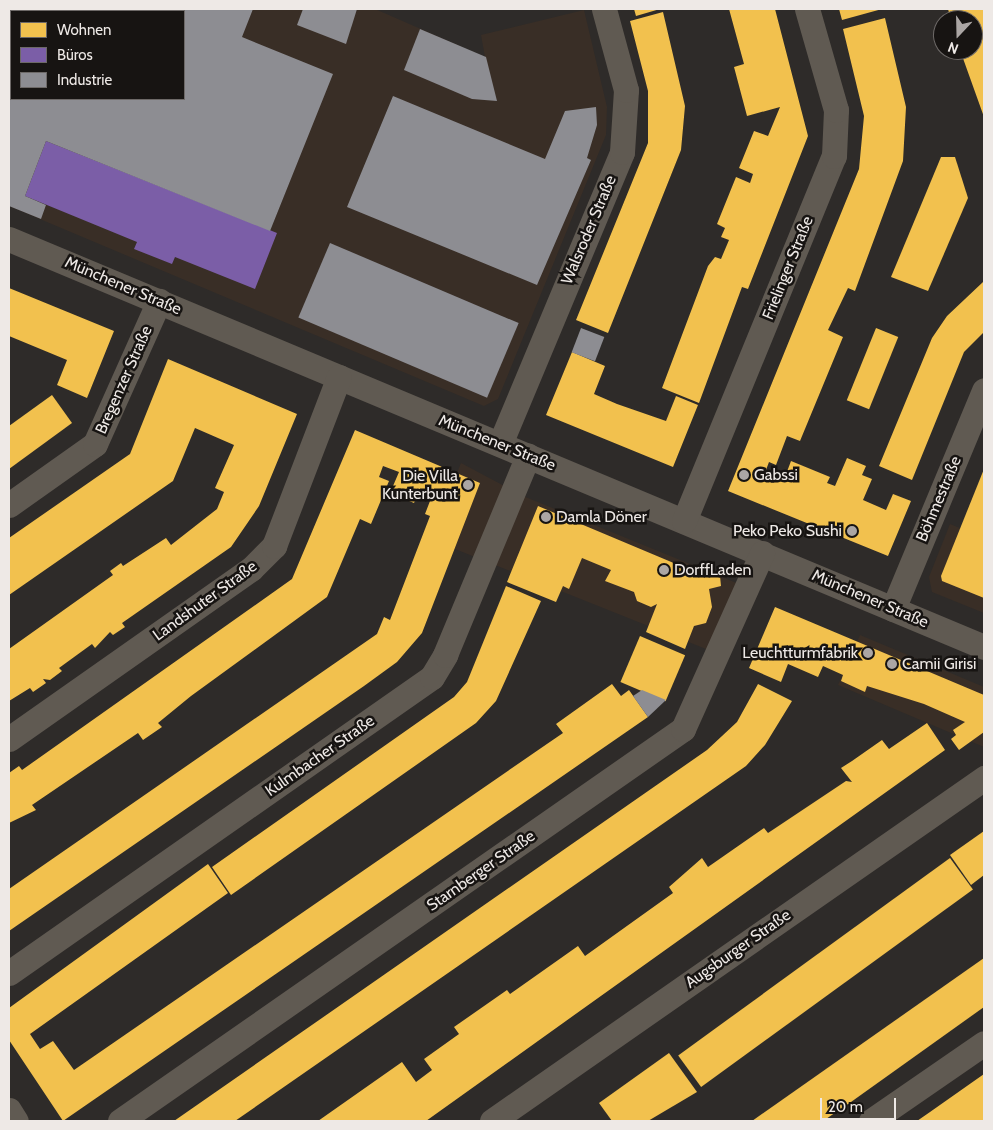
<!DOCTYPE html>
<meta charset="utf-8">
<style>
body{margin:0}
#map{position:relative;width:993px;height:1130px;overflow:hidden;background:#2e2b29;font-family:Cabin,sans-serif}
div>[style]{position:absolute}
[style*='--x']{left:calc(var(--x)*1px);top:calc(var(--y)*1px);width:calc(var(--w)*1px);rotate:calc(var(--a)*1deg)}
.built>*{inset:0;background:#392e26}
.homes>*{inset:0;background:#f2c14e;transform-origin:0 0}
.offices>*{inset:0;background:#7b5ea7}
.industry>*{inset:0;background:#8d8d92;transform-origin:0 0}
.minor>*{height:25px;margin:-12.5px;padding:0 12.5px;transform-origin:12.5px;border-radius:12.5px;background:#605a52}
.dots>*{width:14px;height:14px;translate:-50% -50%;box-sizing:border-box;border:2px solid #171412;border-radius:50%}
span{translate:-50% -50%;white-space:nowrap;text-align:center;line-height:1.15;-webkit-text-stroke:5px #171412;paint-order:stroke}
.street-label{font-size:16px;color:#eee9e6}
.poi-label{font-size:16px;color:#eee9e6}
.left{translate:0 -50%;text-align:left}
.right{translate:-100% -50%;text-align:right}
.frame{position:absolute;inset:0;border:10px solid #eee9e6;pointer-events:none}
.legend{position:absolute;left:10px;top:10px;width:175px;height:90px;box-sizing:border-box;background:#171412;border:1px solid #6d6967;margin:0;padding:6px 9px;list-style:none;font-size:15px;color:#eee9e6}
.legend li{display:flex;align-items:center;gap:10px;height:25px}
.legend b{width:25px;border:1px solid #6d6967}
.north{position:absolute;left:933px;top:10px;width:50px;height:50px;box-sizing:border-box;background:#171412;border:1px solid #6d6967;border-radius:50%;rotate:201deg;font-size:14px;font-weight:700;line-height:20px;text-align:center;color:#eee9e6}
.north::after{content:'';display:block;margin:auto;width:18px;height:22px;background:#aba6a4;clip-path:polygon(50% 0,100% 100%,50% 72%,0 100%)}
.scale{position:absolute;left:820px;top:1098px;width:76px;height:22px;box-sizing:border-box;border:2px solid #eee9e6;border-top:0;padding-left:6px;font-size:15px;line-height:18px;white-space:nowrap;color:#eee9e6;-webkit-text-stroke:4px #171412;paint-order:stroke}
</style>
<div id="map">
<div class="built">
<i style="clip-path:polygon(evenodd,9px 9px,375px 9px,485px 57px,481px 35px,584px 10px,607px 107px,606px 135px,498px 399px,484px 406px,9px 206px,9px 9px,11px 11px,184px 11px,184px 99px,11px 99px,11px 11px)"></i>
<i style="clip-path:polygon(461px 463px,523px 496px,744px 586px,716px 653px,430px 539px)"></i>
<i style="clip-path:polygon(950px 524px,984px 538px,984px 613px,932px 592px,929px 577px)"></i>
<i style="clip-path:polygon(860px 635px,984px 687px,984px 747px,838px 685px)"></i>
</div>
<div class="homes">
<i style="clip-path:polygon(634px 9px,660px 9px,636px 16px)"></i>
<i style="clip-path:polygon(729px 9px,775px 9px,808px 136px,748px 289px,742px 287px,699px 403px,662px 388px,708px 266px,715px 257px,721px 259px,729px 240px,721px 237px,725px 228px,717px 224px,736px 177px,750px 183px,753px 174px,739px 168px,754px 131px,768px 136px,780px 107px,747px 116px,734px 67px,744px 64px)"></i>
<i style="clip-path:polygon(839px 9px,882px 9px,842px 20px)"></i>
<i style="clip-path:polygon(948px 9px,984px 9px,984px 117px,960px 50px,973px 50px,973px 20px,951px 20px)"></i>
<i style="clip-path:polygon(663px 12px,685px 106px,681px 150px,608px 333px,576px 320px,648px 143px,648px 91px,630px 21px)"></i>
<i style="clip-path:polygon(885px 18px,906px 107px,903px 161px,855px 291px,848px 288px,828px 330px,843px 337px,800px 441px,787px 436px,776px 465px,769px 462px,766px 470px,785px 477px,791px 461px,830px 477px,827px 483px,835px 486px,847px 458px,866px 466px,862px 475px,872px 479px,863px 500px,886px 510px,893px 494px,911px 501px,888px 556px,728px 491px,859px 169px,864px 116px,843px 29px)"></i>
<i style="clip-path:polygon(941px 157px,955px 157px,968px 198px,928px 291px,891px 277px)"></i>
<i style="clip-path:polygon(983px 282px,984px 332px,964px 352px,912px 480px,879px 466px,932px 338px,947px 316px)"></i>
<i style="clip-path:polygon(9px 288px,114px 331px,87px 398px,57px 385px,67px 360px,9px 336px)"></i>
<i style="left:876px;top:328px;width:24px;height:78px;rotate:22deg"></i>
<i style="clip-path:polygon(572px 352px,605px 366px,594px 394px,617px 404px,666px 421px,676px 396px,698px 405px,673px 467px,546px 415px)"></i>
<i style="clip-path:polygon(168px 359px,297px 414px,259px 506px,231px 547px,122px 623px,125px 627px,113px 635px,110px 632px,95px 648px,92px 644px,59px 668px,62px 671px,50px 680px,43px 679px,46px 683px,33px 692px,30px 688px,9px 701px,9px 649px,113px 575px,110px 571px,121px 563px,123px 566px,166px 538px,171px 545px,217px 509px,224px 492px,215px 488px,234px 445px,195px 428px,173px 481px,9px 595px,9px 538px,130px 454px)"></i>
<i style="clip-path:polygon(52px 395px,72px 423px,9px 469px,9px 426px)"></i>
<i style="clip-path:polygon(355px 430px,480px 483px,422px 633px,397px 662px,364px 686px,9px 931px,9px 889px,377px 634px,384px 617px,390px 620px,430px 516px,425px 514px,430px 501px,417px 496px,414px 503px,390px 493px,399px 472px,383px 466px,379px 477px,389px 481px,371px 524px,360px 519px,327px 597px,191px 696px,158px 723px,162px 727px,143px 740px,138px 733px,32px 805px,36px 810px,9px 823px,9px 773px,19px 766px,22px 770px,292px 579px)"></i>
<i style="clip-path:polygon(984px 469px,984px 598px,942px 581px,941px 576px)"></i>
<i style="clip-path:polygon(538px 506px,707px 577px,720px 576px,721px 586px,709px 589px,712px 607px,706px 623px,694px 626px,685px 649px,646px 632px,657px 604px,651px 607px,637px 601px,634px 592px,605px 581px,611px 570px,582px 558px,569px 589px,563px 586px,556px 602px,507px 582px)"></i>
<i style="clip-path:polygon(506px 586px,541px 601px,496px 701px,476px 723px,231px 895px,212px 867px,454px 697px,467px 682px)"></i>
<i style="clip-path:polygon(775px 607px,984px 695px,984px 732px,959px 750px,951px 739px,956px 735px,953px 730px,965px 722px,924px 704px,867px 686px,865px 692px,841px 681px,843px 675px,823px 666px,818px 677px,788px 664px,781px 682px,749px 668px)"></i>
<i style="left:640px;top:636px;width:49px;height:50px;rotate:23deg"></i>
<i style="clip-path:polygon(612px 684px,621px 696px,629px 690px,648px 717px,63px 1121px,9px 1040px,9px 1008px,208px 864px,228px 893px,30px 1034px,40px 1049px,53px 1041px,74px 1070px,544px 746px,563px 733px,556px 724px)"></i>
<i style="clip-path:polygon(758px 684px,792px 701px,765px 745px,746px 766px,235px 1121px,174px 1121px,707px 750px,737px 722px)"></i>
<i style="clip-path:polygon(927px 723px,945px 750px,426px 1121px,318px 1121px,402px 1062px,416px 1082px,432px 1070px,424px 1059px,459px 1034px,454px 1027px,507px 990px,510px 994px,578px 946px,585px 956px,673px 893px,669px 887px,702px 858px,708px 867px,764px 828px,768px 833px,846px 781px,852px 782px,841px 768px,852px 761px,882px 740px,889px 749px)"></i>
<i style="clip-path:polygon(984px 831px,984px 875px,971px 885px,950px 855px)"></i>
<i style="left:950px;top:858px;width:39px;height:336px;rotate:54deg"></i>
<i style="clip-path:polygon(984px 958px,984px 1007px,851px 1102px,823px 1121px,752px 1121px)"></i>
<i style="clip-path:polygon(669px 1053px,697px 1092px,648px 1121px,612px 1121px,599px 1103px)"></i>
<i style="clip-path:polygon(984px 1074px,984px 1121px,917px 1121px,930px 1112px)"></i>
</div>
<div class="offices">
<i style="clip-path:polygon(46px 141px,277px 233px,255px 289px,175px 257px,172px 264px,134px 249px,137px 242px,25px 196px)"></i>
</div>
<div class="industry">
<i style="clip-path:polygon(evenodd,9px 9px,253px 9px,242px 37px,333px 74px,270px 231px,46px 141px,25px 196px,46px 205px,41px 219px,9px 206px,9px 9px,11px 11px,184px 11px,184px 99px,11px 99px,11px 11px)"></i>
<i style="clip-path:polygon(303px 9px,357px 9px,346px 44px,297px 25px)"></i>
<i style="clip-path:polygon(420px 29px,486px 57px,497px 101px,472px 99px,404px 70px)"></i>
<i style="clip-path:polygon(393px 96px,545px 159px,565px 111px,596px 107px,597px 125px,587px 158px,591px 160px,537px 285px,347px 207px)"></i>
<i style="left:330px;top:243px;width:205px;height:81px;rotate:23deg"></i>
<i style="left:581px;top:328px;width:25px;height:26px;rotate:21deg"></i>
<i style="clip-path:polygon(642px 690px,666px 700px,648px 717px,633px 696px)"></i>
</div>
<div class="minor">
<i style="--x:9;--y:239;--w:1057;--a:22.71"></i>
<i style="--x:500;--y:444;--w:316;--a:-67.3"></i>
<i style="--x:622;--y:152;--w:62;--a:-86.3"></i>
<i style="--x:626;--y:90;--w:84;--a:-105.2"></i>
<i style="--x:9;--y:505;--w:105;--a:-35.3"></i>
<i style="--x:95;--y:444;--w:157;--a:-65.9"></i>
<i style="--x:684;--y:521;--w:395;--a:-67.7"></i>
<i style="--x:834;--y:156;--w:46;--a:-87.5"></i>
<i style="--x:836;--y:110;--w:105;--a:-106"></i>
<i style="--x:893;--y:609;--w:237;--a:-67.4"></i>
<i style="--x:9;--y:739;--w:296;--a:-35.1"></i>
<i style="--x:251;--y:569;--w:33;--a:-45"></i>
<i style="--x:274;--y:546;--w:181;--a:-69"></i>
<i style="--x:9;--y:973;--w:516;--a:-34.98"></i>
<i style="--x:432;--y:677;--w:26;--a:-59"></i>
<i style="--x:445;--y:655;--w:216;--a:-67.4"></i>
<i style="--x:9;--y:1110;--w:13;--a:58"></i>
<i style="--x:120;--y:1121;--w:686;--a:-34.85"></i>
<i style="--x:683;--y:729;--w:193;--a:-65.8"></i>
<i style="--x:492;--y:1121;--w:600;--a:-34.88"></i>
<i style="--x:871;--y:1121;--w:137;--a:-34.6"></i>
</div>
<div class="dots">
<i style="left:744px;top:475px;background:#aba6a4"></i>
<i style="left:468px;top:485px;background:#aba6a4"></i>
<i style="left:546px;top:517px;background:#aba6a4"></i>
<i style="left:852px;top:531px;background:#aba6a4"></i>
<i style="left:664px;top:570px;background:#aba6a4"></i>
<i style="left:868px;top:653px;background:#aba6a4"></i>
<i style="left:892px;top:664px;background:#aba6a4"></i>
</div>
<div class="street-label">
<span style="left:589px;top:230px;rotate:-67deg">Walsroder Straße</span>
<span style="left:788px;top:268px;rotate:-68deg">Frielinger Straße</span>
<span style="left:123px;top:286px;rotate:23deg">Münchener Straße</span>
<span style="left:124px;top:380px;rotate:-66deg">Bregenzer Straße</span>
<span style="left:497px;top:443px;rotate:22deg">Münchener Straße</span>
<span style="left:939px;top:499px;rotate:-67deg">Böhmestraße</span>
<span style="left:870px;top:599px;rotate:23deg">Münchener Straße</span>
<span style="left:205px;top:601px;rotate:-36deg">Landshuter Straße</span>
<span style="left:320px;top:756px;rotate:-35deg">Kulmbacher Straße</span>
<span style="left:481px;top:871px;rotate:-35deg">Starnberger Straße</span>
<span style="left:738px;top:949px;rotate:-35deg">Augsburger Straße</span>
</div>
<div class="poi-label">
<span class="left" style="left:754px;top:475px">Gabssi</span>
<span class="right" style="left:458px;top:485px">Die Villa<br>Kunterbunt</span>
<span class="left" style="left:556px;top:517px">Damla Döner</span>
<span class="right" style="left:842px;top:531px">Peko Peko Sushi</span>
<span class="left" style="left:674px;top:570px">DorffLaden</span>
<span class="right" style="left:858px;top:653px">Leuchtturmfabrik</span>
<span class="left" style="left:902px;top:664px">Camii Girisi</span>
</div>
<div class="frame"></div>
<ul class="legend">
<li><b style="height:14px;background:#f2c14e"></b>Wohnen</li>
<li><b style="height:14px;background:#7b5ea7"></b>Büros</li>
<li><b style="height:14px;background:#8d8d92"></b>Industrie</li>
</ul>
<div class="north">N</div>
<div class="scale">20 m</div>
</div>
